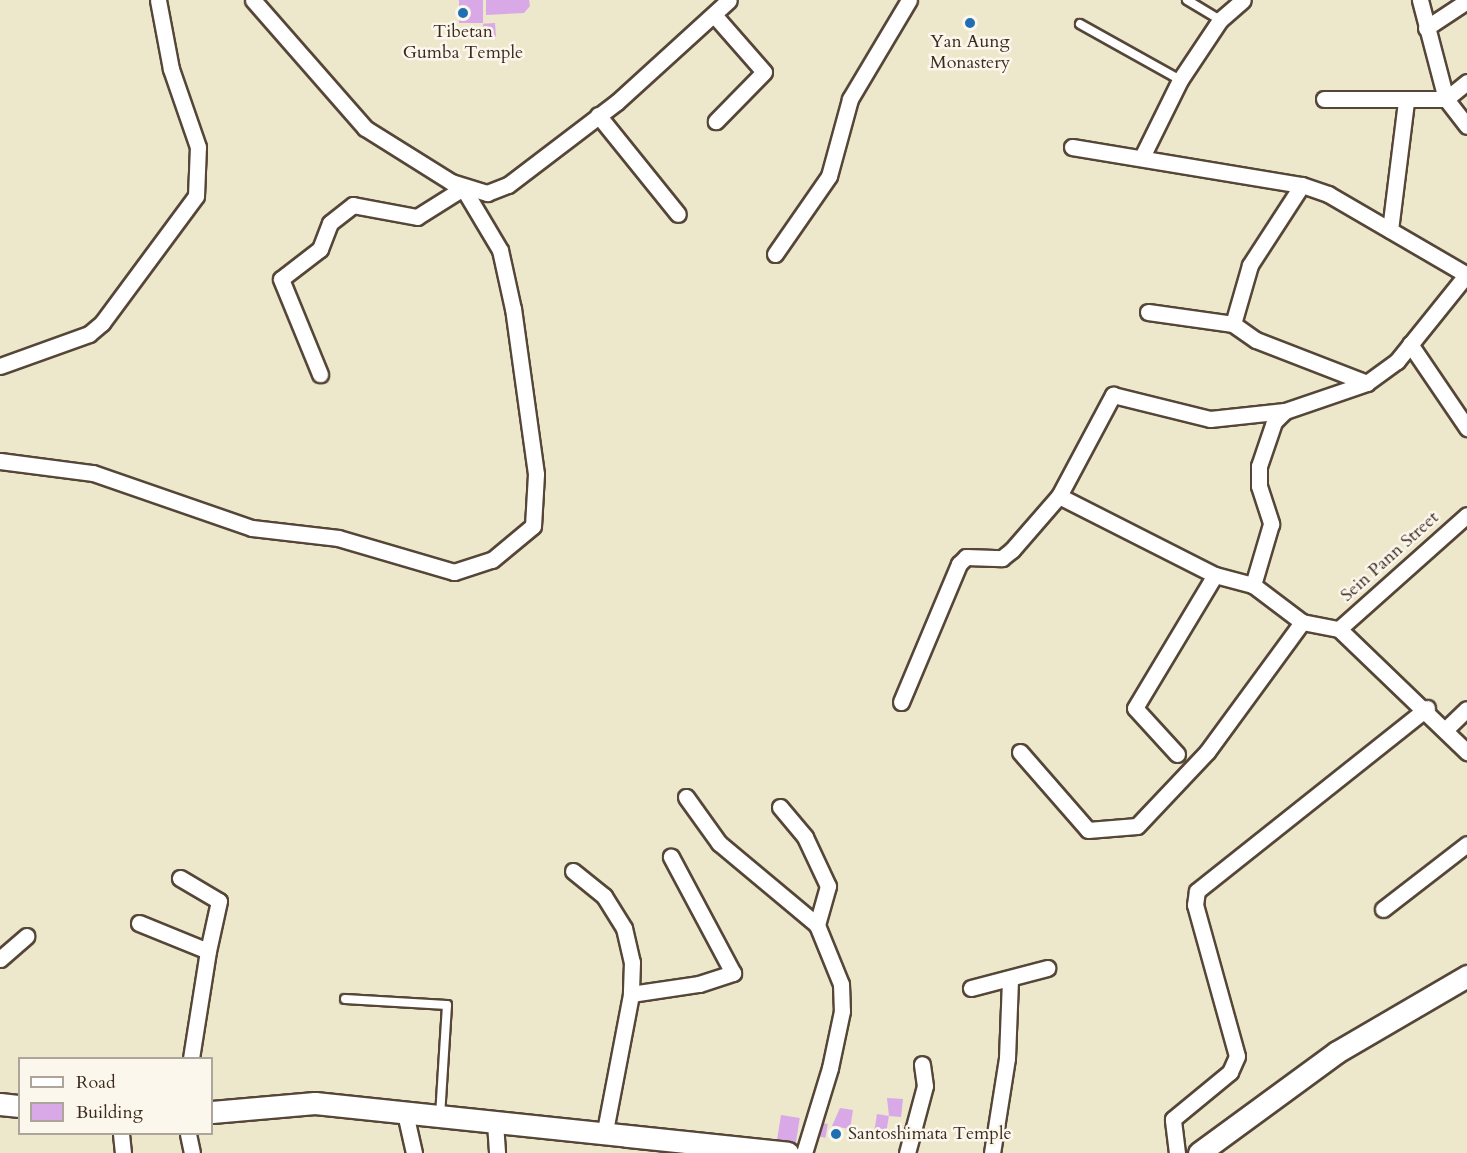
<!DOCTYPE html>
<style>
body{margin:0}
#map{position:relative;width:1467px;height:1153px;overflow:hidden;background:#ede7cb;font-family:Cardo,serif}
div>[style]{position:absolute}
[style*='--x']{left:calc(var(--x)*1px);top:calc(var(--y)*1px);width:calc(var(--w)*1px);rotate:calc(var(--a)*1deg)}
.building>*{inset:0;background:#d8a9e6;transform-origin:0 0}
.roads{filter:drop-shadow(2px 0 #564638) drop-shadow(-2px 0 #564638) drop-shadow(0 2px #564638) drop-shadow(0 -2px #564638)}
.lane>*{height:8px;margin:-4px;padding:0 4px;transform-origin:4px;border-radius:4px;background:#fff}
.street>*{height:15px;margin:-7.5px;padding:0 7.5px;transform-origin:7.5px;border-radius:7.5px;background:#fff}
.secondary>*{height:21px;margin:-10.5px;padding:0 10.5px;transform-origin:10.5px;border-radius:10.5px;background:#fff}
.dots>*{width:16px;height:16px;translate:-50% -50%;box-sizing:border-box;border:3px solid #fbf7ec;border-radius:50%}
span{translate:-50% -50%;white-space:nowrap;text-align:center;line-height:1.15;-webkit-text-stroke:5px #fbf7ec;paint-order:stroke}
.poi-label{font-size:18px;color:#3b2a1e}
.left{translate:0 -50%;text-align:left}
.street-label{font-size:18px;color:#3b2a1e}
.legend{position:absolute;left:18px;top:1057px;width:195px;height:78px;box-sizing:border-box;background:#fbf7ec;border:2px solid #aea59a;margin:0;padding:8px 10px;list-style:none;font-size:18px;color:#3b2a1e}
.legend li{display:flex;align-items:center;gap:12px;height:30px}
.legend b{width:30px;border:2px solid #aea59a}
</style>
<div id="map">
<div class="building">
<i style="left:459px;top:0;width:24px;height:23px"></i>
<i style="clip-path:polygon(486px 0,529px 0,530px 6px,524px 13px,486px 15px)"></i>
<i style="left:495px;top:23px;width:14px;height:12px;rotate:86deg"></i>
<i style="clip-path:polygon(887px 1098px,903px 1099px,901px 1117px,889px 1116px)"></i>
<i style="clip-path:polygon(840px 1108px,853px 1110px,850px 1129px,832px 1126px)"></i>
<i style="left:877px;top:1114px;width:12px;height:25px;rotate:9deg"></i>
<i style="left:781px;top:1115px;width:19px;height:26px;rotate:9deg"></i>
<i style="left:817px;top:1122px;width:11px;height:14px;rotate:10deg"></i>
</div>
<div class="roads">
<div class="lane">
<i style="--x:1187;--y:0;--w:39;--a:31"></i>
<i style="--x:1080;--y:24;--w:115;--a:29.2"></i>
<i style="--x:345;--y:999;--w:102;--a:3.4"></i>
<i style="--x:447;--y:1005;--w:110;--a:93.6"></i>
</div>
<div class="street">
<i style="--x:253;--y:0;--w:170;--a:48.8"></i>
<i style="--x:365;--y:128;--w:102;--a:32.1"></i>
<i style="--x:451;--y:182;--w:38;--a:17"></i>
<i style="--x:487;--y:193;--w:22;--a:-21"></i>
<i style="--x:508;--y:185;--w:137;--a:-37.3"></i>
<i style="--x:617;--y:102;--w:151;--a:-42.3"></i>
<i style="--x:1420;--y:0;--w:102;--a:75.3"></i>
<i style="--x:1446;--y:99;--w:34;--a:52"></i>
<i style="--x:715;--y:16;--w:74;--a:48.8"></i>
<i style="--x:764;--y:72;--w:69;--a:134.4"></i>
<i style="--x:1426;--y:28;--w:49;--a:-33.4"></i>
<i style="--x:1324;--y:99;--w:122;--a:0"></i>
<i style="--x:1446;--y:99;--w:27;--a:-39"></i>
<i style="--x:598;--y:115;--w:127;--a:51.1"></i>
<i style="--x:1072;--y:147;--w:233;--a:9.4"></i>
<i style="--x:1302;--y:185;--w:28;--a:19"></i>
<i style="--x:1328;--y:194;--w:161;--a:30.2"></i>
<i style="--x:1142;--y:157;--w:86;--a:-63.7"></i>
<i style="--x:1180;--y:80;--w:72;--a:-56.3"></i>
<i style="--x:1220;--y:20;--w:30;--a:-41"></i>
<i style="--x:1390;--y:230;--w:130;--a:-82.9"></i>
<i style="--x:775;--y:254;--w:95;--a:-55.3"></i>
<i style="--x:829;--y:176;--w:80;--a:-74.7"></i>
<i style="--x:850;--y:99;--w:115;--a:-59.2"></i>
<i style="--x:1467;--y:274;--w:112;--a:128.8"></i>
<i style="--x:1397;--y:361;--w:37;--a:144"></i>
<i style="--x:1367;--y:383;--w:87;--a:161.1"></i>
<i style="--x:1285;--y:411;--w:16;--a:135"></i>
<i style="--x:1274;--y:422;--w:46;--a:108.8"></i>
<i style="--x:1259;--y:466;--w:20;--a:90"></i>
<i style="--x:1259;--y:486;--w:40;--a:72"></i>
<i style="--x:1271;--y:524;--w:64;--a:106.4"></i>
<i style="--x:1253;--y:585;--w:61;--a:37.1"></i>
<i style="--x:1302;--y:622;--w:38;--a:11"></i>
<i style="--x:1339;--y:629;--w:178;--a:43.9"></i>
<i style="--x:1148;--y:312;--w:86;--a:8"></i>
<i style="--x:1233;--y:324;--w:28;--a:35"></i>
<i style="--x:1256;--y:340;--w:119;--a:21.2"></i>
<i style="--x:1233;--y:324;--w:61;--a:-73.9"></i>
<i style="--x:1250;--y:265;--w:95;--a:-57"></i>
<i style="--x:1410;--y:344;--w:102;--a:55.8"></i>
<i style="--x:0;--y:366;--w:95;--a:-19.8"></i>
<i style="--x:89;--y:334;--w:17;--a:-40"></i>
<i style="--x:102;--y:323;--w:158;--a:-53.5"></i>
<i style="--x:196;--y:196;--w:49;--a:-87.7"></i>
<i style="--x:198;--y:147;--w:83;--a:-109.1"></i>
<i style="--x:171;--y:69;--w:70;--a:-100.7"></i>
<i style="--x:0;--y:461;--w:94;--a:7.4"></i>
<i style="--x:93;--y:473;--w:168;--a:19.1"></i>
<i style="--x:252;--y:528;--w:87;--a:6.6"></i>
<i style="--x:338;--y:538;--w:121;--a:16.3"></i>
<i style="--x:454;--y:572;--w:40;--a:-18"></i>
<i style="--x:492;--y:560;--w:53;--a:-39.7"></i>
<i style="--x:533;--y:526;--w:52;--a:-86.7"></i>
<i style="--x:536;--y:474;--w:167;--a:-97.9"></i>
<i style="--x:513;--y:309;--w:60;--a:-102.4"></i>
<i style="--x:500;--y:250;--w:72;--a:-120.8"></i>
<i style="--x:463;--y:188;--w:54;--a:147.8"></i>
<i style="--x:417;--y:217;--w:65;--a:-169.4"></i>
<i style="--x:353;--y:205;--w:29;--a:142"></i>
<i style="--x:330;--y:223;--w:28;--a:111"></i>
<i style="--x:320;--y:249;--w:49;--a:142.4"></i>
<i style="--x:281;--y:279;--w:103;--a:67.7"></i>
<i style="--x:1059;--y:496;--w:175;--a:26.9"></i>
<i style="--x:1215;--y:575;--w:39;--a:15"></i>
<i style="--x:1339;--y:629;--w:171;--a:-41.7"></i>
<i style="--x:901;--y:702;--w:150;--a:-67.2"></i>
<i style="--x:959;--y:564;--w:10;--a:-45"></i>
<i style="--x:966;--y:557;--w:36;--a:2"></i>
<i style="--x:1002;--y:558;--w:13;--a:-39"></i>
<i style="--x:1012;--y:550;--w:72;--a:-49"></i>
<i style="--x:1059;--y:496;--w:115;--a:-61.9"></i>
<i style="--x:1113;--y:395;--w:100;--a:13.9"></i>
<i style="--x:1210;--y:419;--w:75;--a:-6.1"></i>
<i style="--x:1445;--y:730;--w:30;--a:-44"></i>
<i style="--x:1020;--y:752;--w:103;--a:48.9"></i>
<i style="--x:1088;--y:830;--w:49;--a:-4.7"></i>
<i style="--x:1137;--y:826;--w:102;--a:-46.6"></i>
<i style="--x:1207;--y:752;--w:161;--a:-53.8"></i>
<i style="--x:1177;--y:754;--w:62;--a:-132.4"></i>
<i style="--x:1135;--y:708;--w:155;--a:-59"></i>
<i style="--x:686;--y:797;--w:57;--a:54.3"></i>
<i style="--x:719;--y:843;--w:128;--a:39.9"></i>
<i style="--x:780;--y:807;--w:39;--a:50"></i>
<i style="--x:805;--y:837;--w:54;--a:64.9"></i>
<i style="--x:828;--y:886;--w:41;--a:105.8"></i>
<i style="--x:817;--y:925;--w:64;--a:67.9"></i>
<i style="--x:841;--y:984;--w:27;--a:88"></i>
<i style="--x:842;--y:1011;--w:58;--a:101.9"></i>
<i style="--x:830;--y:1068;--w:89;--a:107"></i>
<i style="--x:573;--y:871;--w:40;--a:39"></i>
<i style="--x:604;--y:896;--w:38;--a:58"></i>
<i style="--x:624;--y:928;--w:35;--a:77"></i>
<i style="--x:632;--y:962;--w:32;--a:92"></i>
<i style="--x:180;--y:878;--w:45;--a:30.5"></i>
<i style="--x:219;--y:901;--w:51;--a:102.4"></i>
<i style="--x:1383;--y:909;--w:106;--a:-37.7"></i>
<i style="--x:139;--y:923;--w:74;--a:22.1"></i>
<i style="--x:208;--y:951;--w:108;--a:99"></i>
<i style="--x:0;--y:959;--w:35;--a:-41"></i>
<i style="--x:971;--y:988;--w:79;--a:-14.7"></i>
<i style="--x:405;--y:1113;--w:41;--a:77.3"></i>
<i style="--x:495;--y:1123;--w:30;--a:86"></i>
<i style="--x:121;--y:1134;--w:19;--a:84"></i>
<i style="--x:188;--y:1134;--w:19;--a:78"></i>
<i style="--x:604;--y:1136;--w:145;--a:-79.2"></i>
<i style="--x:631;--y:994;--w:69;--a:-8.4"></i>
<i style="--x:699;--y:984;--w:36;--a:-18"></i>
<i style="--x:733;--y:973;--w:132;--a:-118.1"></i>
<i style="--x:907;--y:1153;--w:69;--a:-75"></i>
<i style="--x:925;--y:1086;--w:22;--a:-98"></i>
<i style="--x:992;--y:1153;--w:96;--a:-81"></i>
<i style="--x:1007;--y:1058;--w:78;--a:-87.8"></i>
<i style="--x:1177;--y:1153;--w:34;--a:-97"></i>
<i style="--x:1173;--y:1119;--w:74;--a:-39.5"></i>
<i style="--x:1230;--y:1072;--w:17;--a:-66"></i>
<i style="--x:1237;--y:1056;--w:157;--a:-105.5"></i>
<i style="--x:1195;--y:905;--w:14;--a:-82"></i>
<i style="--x:1197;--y:891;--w:294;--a:-38.5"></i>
</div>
<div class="secondary">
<i style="--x:0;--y:1104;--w:20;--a:6"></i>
<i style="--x:212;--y:1112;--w:103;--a:-5"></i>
<i style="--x:315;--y:1103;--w:475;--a:6"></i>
<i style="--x:1199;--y:1153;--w:171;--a:-36.2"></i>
<i style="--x:1337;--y:1052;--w:151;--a:-30.3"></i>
</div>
</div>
<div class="dots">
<i style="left:463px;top:13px;background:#1f6fb2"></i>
<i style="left:970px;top:23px;background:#1f6fb2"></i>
<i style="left:836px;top:1134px;background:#1f6fb2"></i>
</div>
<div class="poi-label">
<span style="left:463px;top:43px">Tibetan<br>Gumba Temple</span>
<span style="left:970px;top:53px">Yan Aung<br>Monastery</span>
<span class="left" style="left:848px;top:1134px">Santoshimata Temple</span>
</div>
<div class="street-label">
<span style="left:1390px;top:557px;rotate:-42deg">Sein Pann Street</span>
</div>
<ul class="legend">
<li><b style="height:8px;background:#fff"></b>Road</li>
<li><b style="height:16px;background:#d8a9e6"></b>Building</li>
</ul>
</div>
